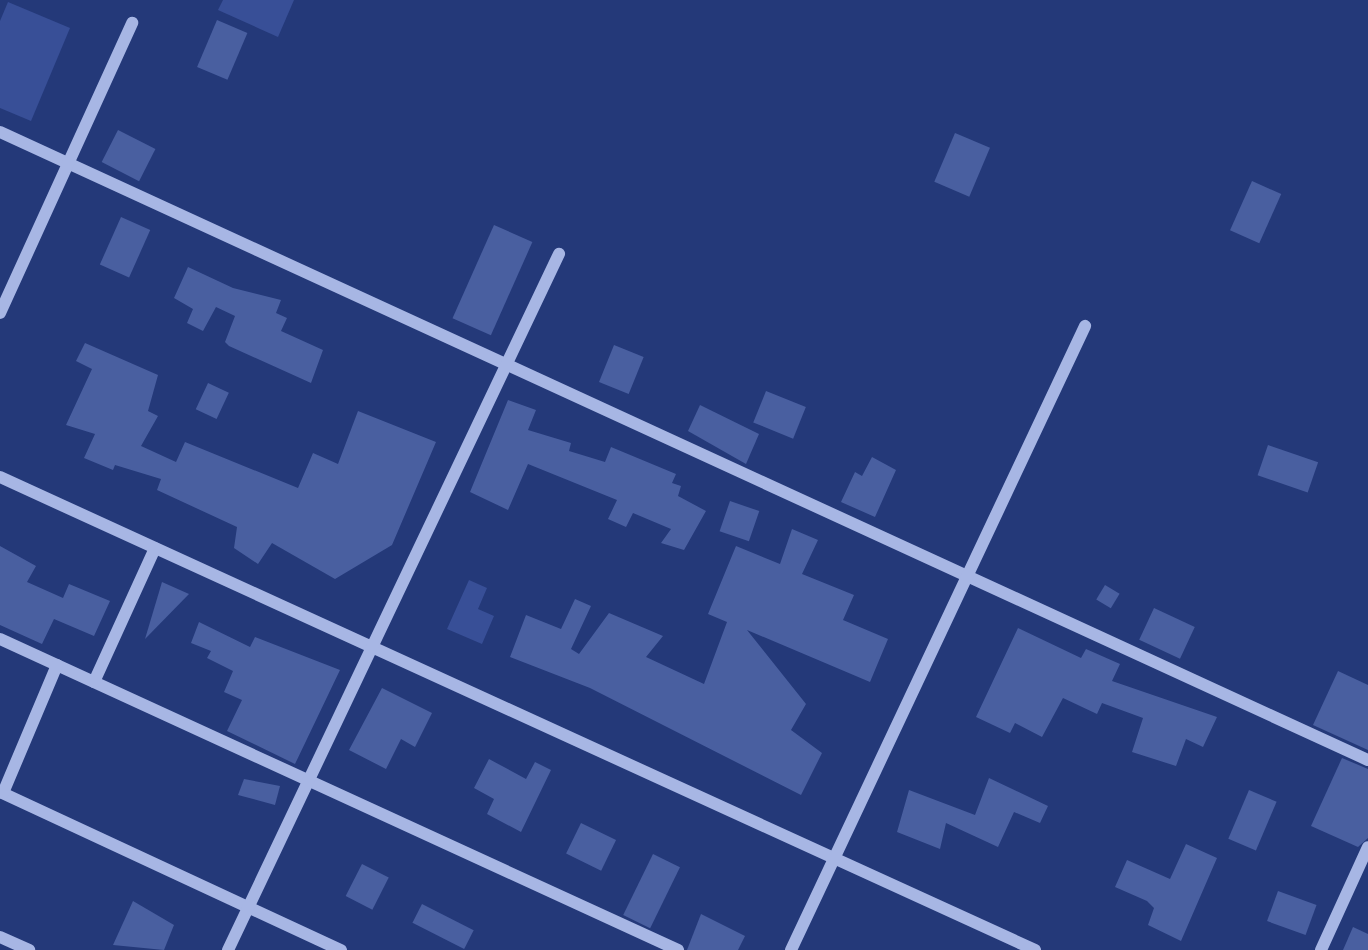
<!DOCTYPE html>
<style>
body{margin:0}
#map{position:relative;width:1368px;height:950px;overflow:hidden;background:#243979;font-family:Barlow,sans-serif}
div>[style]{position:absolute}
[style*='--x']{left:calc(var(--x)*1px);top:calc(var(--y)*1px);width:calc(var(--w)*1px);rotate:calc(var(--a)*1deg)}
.green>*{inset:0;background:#384f97}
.building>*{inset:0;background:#495fa0;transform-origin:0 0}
.minor>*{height:12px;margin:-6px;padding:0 6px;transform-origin:6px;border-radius:6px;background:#a7b6e4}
span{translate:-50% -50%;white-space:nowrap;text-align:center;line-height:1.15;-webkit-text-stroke:5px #243979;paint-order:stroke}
</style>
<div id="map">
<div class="green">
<i style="clip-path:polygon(223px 0,294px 0,278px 37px,218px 10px)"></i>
<i style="clip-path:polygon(8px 2px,70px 28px,31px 121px,0 108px,0 21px)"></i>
<i style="clip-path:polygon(469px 580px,487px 588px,478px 609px,494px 616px,482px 644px,447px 629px)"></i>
</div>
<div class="building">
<i style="left:217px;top:20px;width:33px;height:51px;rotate:23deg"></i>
<i style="left:118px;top:130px;width:42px;height:36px;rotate:27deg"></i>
<i style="left:955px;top:133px;width:38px;height:53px;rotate:23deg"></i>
<i style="left:1252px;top:181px;width:32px;height:54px;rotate:24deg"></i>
<i style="left:121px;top:217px;width:32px;height:52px;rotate:24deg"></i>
<i style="left:494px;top:225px;width:42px;height:102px;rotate:24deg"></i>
<i style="clip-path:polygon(188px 267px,233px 288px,281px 300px,276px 313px,287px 318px,281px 331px,323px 350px,311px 383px,229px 346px,225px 342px,235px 316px,216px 307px,203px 331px,187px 323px,193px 309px,174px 298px)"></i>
<i style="clip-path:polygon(85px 343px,158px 375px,148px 411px,158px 416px,141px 446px,176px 462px,185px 442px,298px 488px,313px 453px,338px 464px,358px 411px,436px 442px,392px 545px,335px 579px,272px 543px,258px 564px,234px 548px,237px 527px,157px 490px,161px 479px,115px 465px,113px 470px,84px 458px,95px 434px,66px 425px,92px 369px,76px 361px)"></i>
<i style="left:614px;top:345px;width:32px;height:40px;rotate:22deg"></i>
<i style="left:208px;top:383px;width:23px;height:29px;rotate:25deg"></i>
<i style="left:766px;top:391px;width:43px;height:34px;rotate:22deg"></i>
<i style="clip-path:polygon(508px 400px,536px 410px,528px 430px,571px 443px,569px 451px,605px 462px,611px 447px,676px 474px,672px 483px,681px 486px,678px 496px,706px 511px,684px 550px,661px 543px,671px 529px,633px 513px,626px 527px,608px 519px,617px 500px,528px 464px,508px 510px,470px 492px)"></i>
<i style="clip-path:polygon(700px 405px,759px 434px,746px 464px,688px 431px)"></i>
<i style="left:1268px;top:445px;width:53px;height:32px;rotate:19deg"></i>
<i style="clip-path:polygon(872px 457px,896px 470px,875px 517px,841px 502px,855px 472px,862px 476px)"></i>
<i style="left:730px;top:501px;width:31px;height:32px;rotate:19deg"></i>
<i style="clip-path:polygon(792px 529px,818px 540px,802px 574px,854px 595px,843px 620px,888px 639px,870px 682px,747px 630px,806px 704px,791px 730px,822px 753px,801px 795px,590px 688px,510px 657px,526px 615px,561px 629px,575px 599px,591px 606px,571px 649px,579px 654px,609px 613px,663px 636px,646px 657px,704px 684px,727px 622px,708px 614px,736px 546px,780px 564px)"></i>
<i style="clip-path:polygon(0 546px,36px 566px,27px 582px,63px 598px,69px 584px,110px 601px,94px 636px,54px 619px,42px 644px,0 625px)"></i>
<i style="clip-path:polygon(162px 582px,189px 594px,145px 639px)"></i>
<i style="left:1105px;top:585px;width:17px;height:17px;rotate:31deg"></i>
<i style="left:1154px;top:608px;width:45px;height:35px;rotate:25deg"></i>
<i style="clip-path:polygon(199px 622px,250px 647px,255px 637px,340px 670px,295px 764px,227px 731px,242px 700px,224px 692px,233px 671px,207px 658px,211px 651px,191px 643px)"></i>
<i style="clip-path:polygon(1018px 628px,1081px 658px,1086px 649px,1120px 664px,1112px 681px,1217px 717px,1203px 747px,1186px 739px,1176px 766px,1132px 752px,1143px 718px,1102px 703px,1097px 714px,1063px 698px,1042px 737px,1015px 723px,1010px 733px,976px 717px)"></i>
<i style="clip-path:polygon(1338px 671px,1368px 685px,1368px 750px,1313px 725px)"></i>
<i style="clip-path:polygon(382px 688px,432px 713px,415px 747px,401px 739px,386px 769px,349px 750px)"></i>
<i style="clip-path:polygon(1342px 758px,1368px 769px,1368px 838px,1358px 847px,1311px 826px)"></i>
<i style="clip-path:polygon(489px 759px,526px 779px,535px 762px,551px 770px,521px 832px,487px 814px,494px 799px,474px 788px)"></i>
<i style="clip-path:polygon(989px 778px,1048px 806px,1040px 823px,1014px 812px,998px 847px,946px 823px,940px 849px,897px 832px,909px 790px,975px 815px)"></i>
<i style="clip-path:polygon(244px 779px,280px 786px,275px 805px,238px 795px)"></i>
<i style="left:1249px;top:790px;width:30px;height:53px;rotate:23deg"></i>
<i style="left:581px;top:823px;width:39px;height:34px;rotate:26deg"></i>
<i style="clip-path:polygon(1186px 844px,1217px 858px,1181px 941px,1148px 925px,1154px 908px,1147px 901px,1115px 887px,1127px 860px,1170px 879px)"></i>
<i style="left:653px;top:854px;width:30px;height:68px;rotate:26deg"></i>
<i style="left:362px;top:864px;width:30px;height:36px;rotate:27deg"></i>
<i style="left:1278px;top:891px;width:41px;height:32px;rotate:20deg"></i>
<i style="clip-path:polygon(133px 901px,174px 925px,164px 950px,113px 945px)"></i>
<i style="left:422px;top:904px;width:58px;height:21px;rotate:27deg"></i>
<i style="clip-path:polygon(701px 914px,745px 936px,738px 950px,687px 950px)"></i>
<i style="clip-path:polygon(1353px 927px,1368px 934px,1368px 950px,1343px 950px)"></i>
</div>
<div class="minor">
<i style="--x:0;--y:132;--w:1505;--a:24.66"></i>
<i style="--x:0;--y:313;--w:319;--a:-65.5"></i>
<i style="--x:0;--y:477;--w:1138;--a:24.56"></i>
<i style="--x:0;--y:639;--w:746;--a:24.64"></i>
<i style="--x:94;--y:682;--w:147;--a:-65.5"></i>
<i style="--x:0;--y:792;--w:376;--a:24.9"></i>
<i style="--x:3;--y:793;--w:139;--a:-67.1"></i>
<i style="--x:0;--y:937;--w:32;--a:24"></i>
<i style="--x:228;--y:950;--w:771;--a:-64.57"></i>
<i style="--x:791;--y:950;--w:690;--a:-64.77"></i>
<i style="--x:1321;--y:950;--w:113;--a:-65.5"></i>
</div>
</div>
